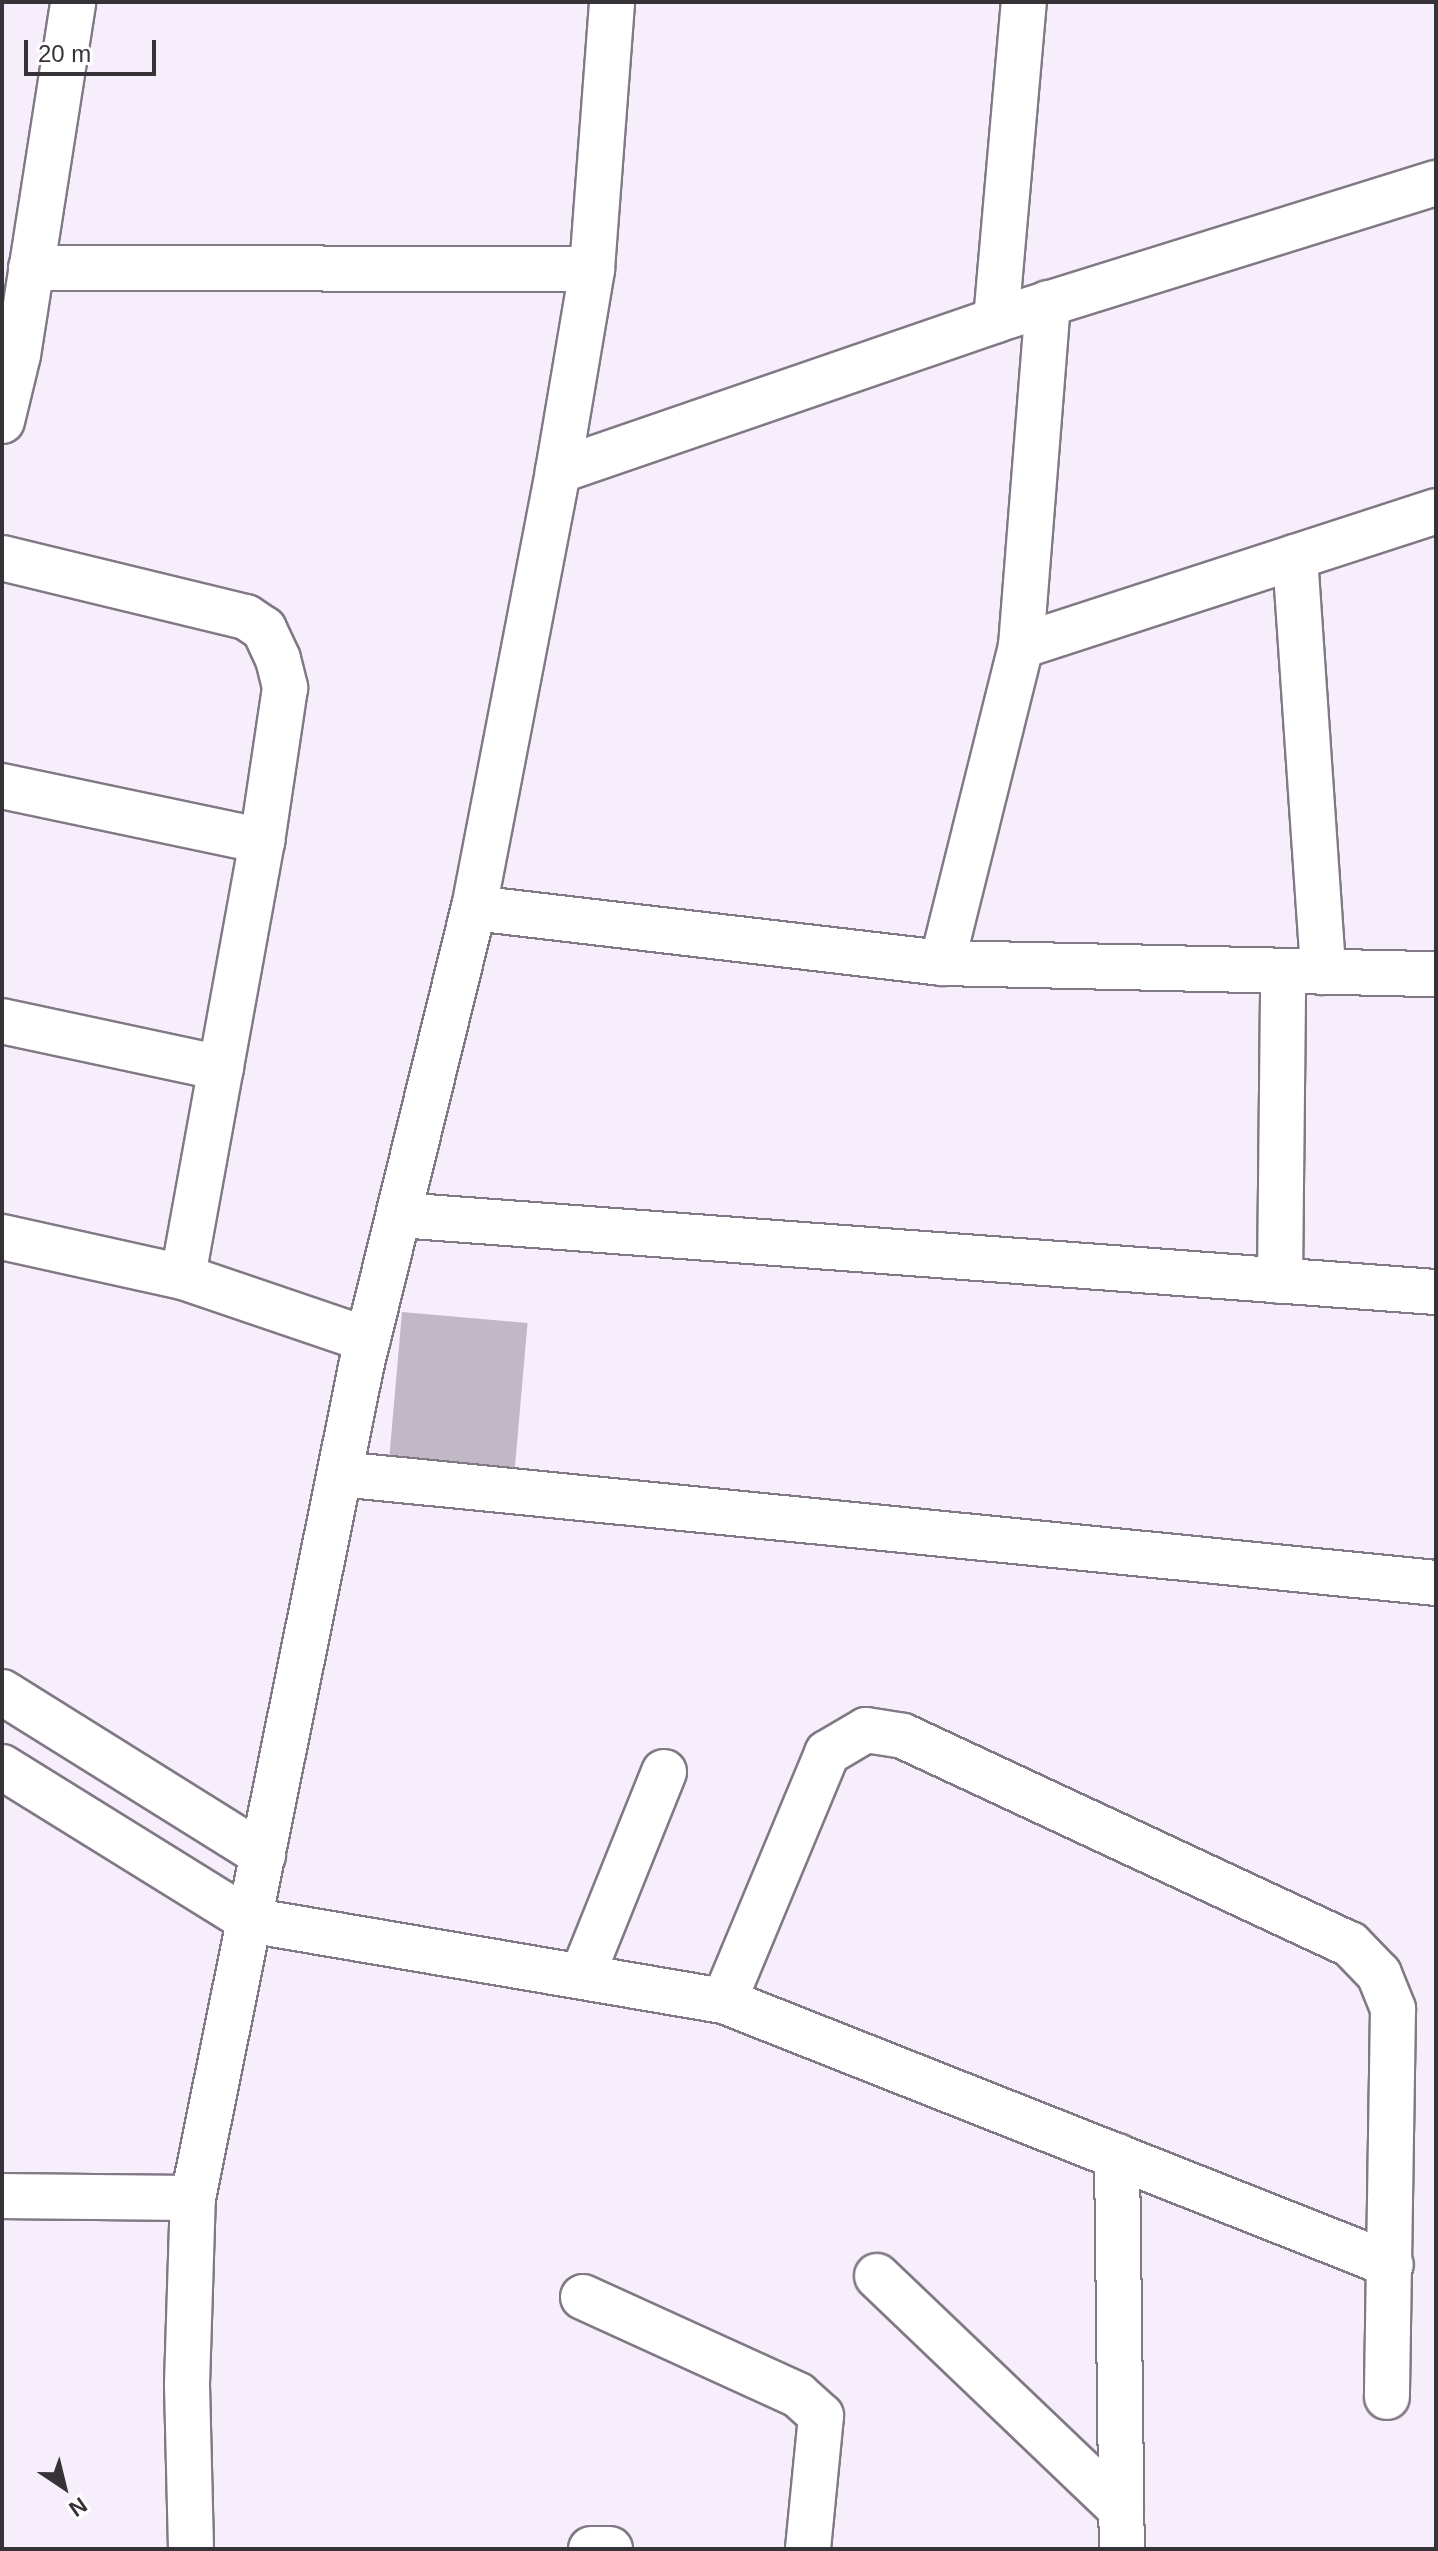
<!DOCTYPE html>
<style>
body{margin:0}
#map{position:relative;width:1438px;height:2551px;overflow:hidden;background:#f7eefb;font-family:Helvetica,sans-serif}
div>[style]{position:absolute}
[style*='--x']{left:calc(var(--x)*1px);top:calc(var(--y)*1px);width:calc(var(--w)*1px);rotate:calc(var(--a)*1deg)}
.building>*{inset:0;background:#c0b8c5;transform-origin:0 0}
.roads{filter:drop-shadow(2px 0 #817985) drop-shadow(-2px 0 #817985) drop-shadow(0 2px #817985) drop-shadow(0 -2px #817985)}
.minor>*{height:44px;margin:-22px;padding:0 22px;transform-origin:22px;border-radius:22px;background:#fff}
span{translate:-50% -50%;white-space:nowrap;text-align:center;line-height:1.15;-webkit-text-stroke:6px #fff;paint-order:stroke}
.frame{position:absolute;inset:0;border:4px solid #363338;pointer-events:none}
.north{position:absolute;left:24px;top:2447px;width:80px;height:80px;-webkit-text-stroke:6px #fff;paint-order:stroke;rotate:145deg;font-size:22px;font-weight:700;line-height:32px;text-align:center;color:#363338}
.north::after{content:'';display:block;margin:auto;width:28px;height:36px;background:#363338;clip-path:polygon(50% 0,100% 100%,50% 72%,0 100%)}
.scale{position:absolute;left:24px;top:40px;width:132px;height:36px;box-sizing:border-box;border:4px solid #363338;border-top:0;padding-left:10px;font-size:24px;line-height:28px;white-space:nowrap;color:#363338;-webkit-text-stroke:6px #fff;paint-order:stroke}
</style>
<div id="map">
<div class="building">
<i style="left:402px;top:1312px;width:126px;height:152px;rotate:5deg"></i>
</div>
<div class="roads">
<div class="minor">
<i style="--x:31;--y:268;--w:561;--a:0.1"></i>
<i style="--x:996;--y:320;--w:319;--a:-85"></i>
<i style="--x:2;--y:421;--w:68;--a:-76.4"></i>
<i style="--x:18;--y:355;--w:357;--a:-81.1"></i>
<i style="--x:558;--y:471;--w:463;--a:-19"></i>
<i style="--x:996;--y:320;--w:461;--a:-17.3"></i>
<i style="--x:1295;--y:557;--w:416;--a:86.1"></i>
<i style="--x:2;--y:558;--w:251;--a:13.6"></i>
<i style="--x:246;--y:617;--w:22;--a:34"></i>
<i style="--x:264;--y:629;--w:33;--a:65"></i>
<i style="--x:278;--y:659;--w:30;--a:76"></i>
<i style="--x:285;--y:688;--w:155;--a:98.5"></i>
<i style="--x:262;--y:841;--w:443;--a:100.3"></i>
<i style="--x:1021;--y:646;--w:436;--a:-18"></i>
<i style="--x:2;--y:786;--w:266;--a:11.9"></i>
<i style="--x:474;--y:908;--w:471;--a:6.7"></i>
<i style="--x:942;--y:963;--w:494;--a:1.3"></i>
<i style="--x:942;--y:963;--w:327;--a:-76"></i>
<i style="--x:1021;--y:646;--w:344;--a:-85.5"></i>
<i style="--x:2;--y:1021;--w:224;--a:12.1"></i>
<i style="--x:399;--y:1215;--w:1040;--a:4.25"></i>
<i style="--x:2;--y:1237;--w:185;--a:12.5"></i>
<i style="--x:183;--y:1277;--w:195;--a:18.8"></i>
<i style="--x:1280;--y:1281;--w:310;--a:-89.4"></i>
<i style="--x:340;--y:1474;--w:1101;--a:5.68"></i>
<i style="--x:2;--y:1692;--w:308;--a:32"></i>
<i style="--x:2;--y:1767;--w:291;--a:31.8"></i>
<i style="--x:249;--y:1920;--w:482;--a:9.7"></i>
<i style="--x:724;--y:2001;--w:717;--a:21.59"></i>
<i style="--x:582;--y:1976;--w:220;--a:-68.1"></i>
<i style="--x:724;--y:2001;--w:269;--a:-67.4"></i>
<i style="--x:827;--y:1753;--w:45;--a:-30.5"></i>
<i style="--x:866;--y:1730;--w:37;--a:9"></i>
<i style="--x:903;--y:1736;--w:493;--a:25"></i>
<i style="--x:1350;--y:1944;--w:42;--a:46"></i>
<i style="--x:1379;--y:1974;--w:38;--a:68"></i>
<i style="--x:1393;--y:2009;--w:388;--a:90.9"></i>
<i style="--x:1117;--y:2156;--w:393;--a:89.3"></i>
<i style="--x:2;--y:2196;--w:191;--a:0.6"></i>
<i style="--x:877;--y:2276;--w:337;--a:43.7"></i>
<i style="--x:583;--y:2297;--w:236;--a:24.5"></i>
<i style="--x:798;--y:2395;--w:31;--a:42"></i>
<i style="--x:821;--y:2416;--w:134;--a:95.6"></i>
<i style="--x:191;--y:2549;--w:165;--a:-91.4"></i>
<i style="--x:187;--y:2384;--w:186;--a:-88.2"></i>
<i style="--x:193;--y:2198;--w:848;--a:-78.57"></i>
<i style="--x:361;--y:1367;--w:473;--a:-76.2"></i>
<i style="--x:474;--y:908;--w:445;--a:-79.1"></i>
<i style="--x:558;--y:471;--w:205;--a:-80.4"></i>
<i style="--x:592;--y:269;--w:268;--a:-85.7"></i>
<i style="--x:591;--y:2549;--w:19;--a:0"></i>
</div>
</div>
<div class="frame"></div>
<div class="north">N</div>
<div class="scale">20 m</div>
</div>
